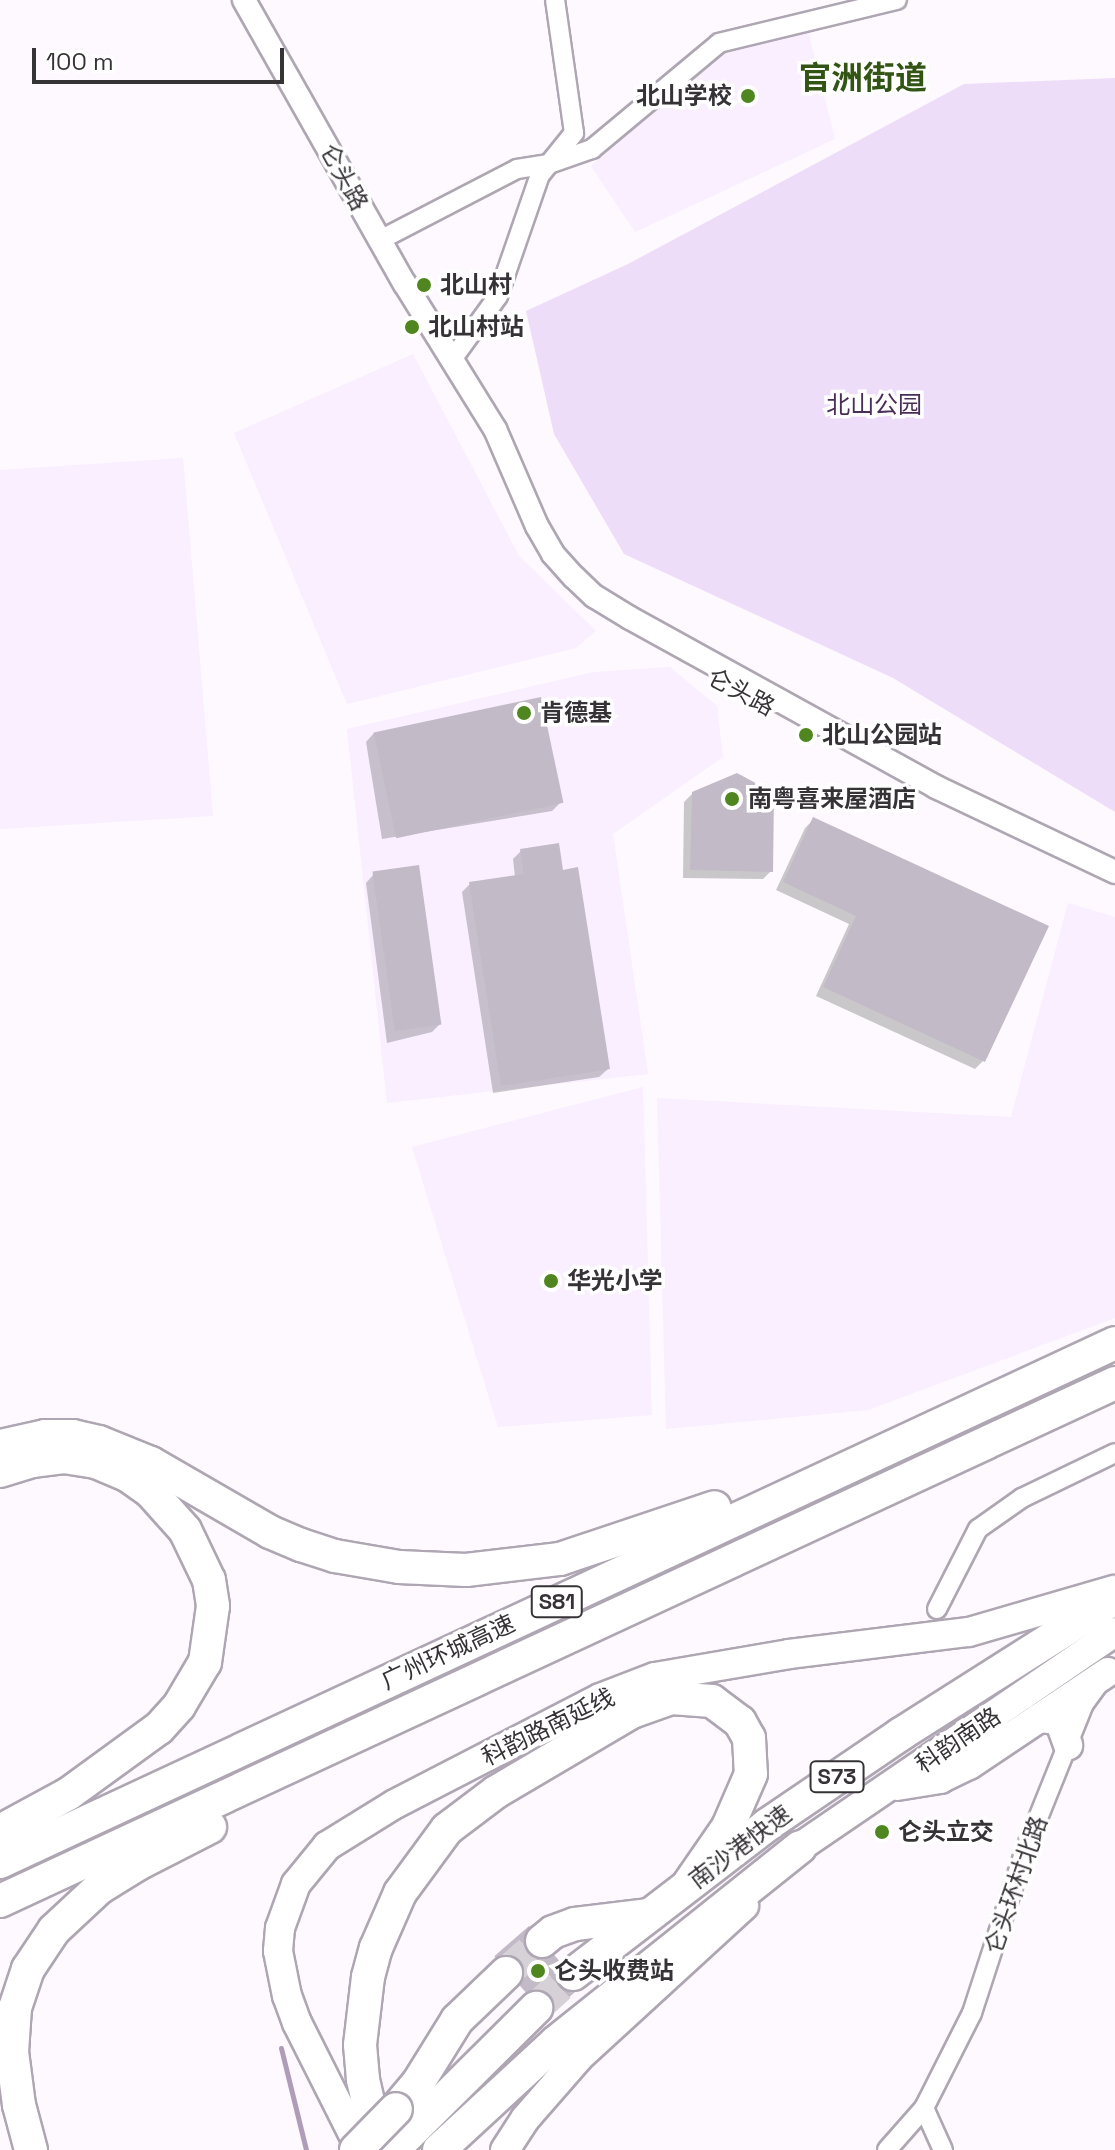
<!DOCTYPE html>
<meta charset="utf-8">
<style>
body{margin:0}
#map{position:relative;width:1115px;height:2150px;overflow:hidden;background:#fdf9fe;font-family:"Space Grotesk","Noto Sans SC",sans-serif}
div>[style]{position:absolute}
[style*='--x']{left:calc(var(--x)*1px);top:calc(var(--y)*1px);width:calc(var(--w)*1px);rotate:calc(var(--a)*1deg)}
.built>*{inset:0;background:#f9efff}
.green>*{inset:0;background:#eeddf8}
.shadow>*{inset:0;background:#0003}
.stream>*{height:5px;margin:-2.5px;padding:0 2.5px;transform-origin:2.5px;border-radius:2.5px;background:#ae9cb8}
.building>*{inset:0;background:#c2bac6;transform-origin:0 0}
.motorway-tunnel>*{height:32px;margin-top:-16px;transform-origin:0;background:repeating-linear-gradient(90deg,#d5d1d6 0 32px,transparent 0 48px)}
.roads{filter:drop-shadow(2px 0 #aea6b2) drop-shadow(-2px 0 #aea6b2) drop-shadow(0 2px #aea6b2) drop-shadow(0 -2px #aea6b2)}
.minor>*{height:18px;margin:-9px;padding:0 9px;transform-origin:9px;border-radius:9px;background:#fff}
.tertiary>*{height:22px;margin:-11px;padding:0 11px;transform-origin:11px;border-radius:11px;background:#fff}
.primary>*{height:28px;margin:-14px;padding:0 14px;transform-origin:14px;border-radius:14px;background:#fff}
.trunk>*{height:28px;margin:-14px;padding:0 14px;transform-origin:14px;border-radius:14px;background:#fff}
.motorway>*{height:32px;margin:-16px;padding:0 16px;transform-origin:16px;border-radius:16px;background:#fff}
.bridges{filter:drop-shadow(2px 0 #aea6b2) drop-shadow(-2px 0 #aea6b2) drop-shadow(0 2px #aea6b2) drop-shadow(0 -2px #aea6b2)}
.motorway-bridge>*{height:32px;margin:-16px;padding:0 16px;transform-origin:16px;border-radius:16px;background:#fff}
.dots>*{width:22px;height:22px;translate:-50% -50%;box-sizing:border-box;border:4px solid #fff;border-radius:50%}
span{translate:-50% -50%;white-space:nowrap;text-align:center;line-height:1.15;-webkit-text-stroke:7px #fff;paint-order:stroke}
.shield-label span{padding:2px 6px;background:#fff;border:2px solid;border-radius:6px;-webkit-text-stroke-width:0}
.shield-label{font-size:22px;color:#363337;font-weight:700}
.poi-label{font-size:24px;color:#363337;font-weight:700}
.right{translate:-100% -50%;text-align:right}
.left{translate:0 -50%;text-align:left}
.street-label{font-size:24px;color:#363337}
.park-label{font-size:24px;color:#492e57}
.district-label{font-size:32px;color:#325515;font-weight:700}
.scale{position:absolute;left:32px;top:48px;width:252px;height:36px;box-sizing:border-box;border:4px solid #363337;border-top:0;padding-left:10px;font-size:24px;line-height:28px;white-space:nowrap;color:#363337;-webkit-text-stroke:6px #fff;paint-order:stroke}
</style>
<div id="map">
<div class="built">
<i style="clip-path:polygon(808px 31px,835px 139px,635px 232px,591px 166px,723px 52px)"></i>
<i style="clip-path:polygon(413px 354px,519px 556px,596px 631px,576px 648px,347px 704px,234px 433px)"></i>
<i style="clip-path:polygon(183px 458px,213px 816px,0 829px,0 470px)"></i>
<i style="clip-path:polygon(670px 667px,717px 706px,723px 757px,613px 834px,648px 1074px,387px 1103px,347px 729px,594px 672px)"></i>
<i style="clip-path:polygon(1068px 903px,1115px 917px,1115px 1318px,868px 1410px,666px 1429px,657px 1098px,1011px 1117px)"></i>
<i style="clip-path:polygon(643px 1087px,652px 1415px,498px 1427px,412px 1147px)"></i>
</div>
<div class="green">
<i style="clip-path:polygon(1115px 78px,1115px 812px,893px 678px,624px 554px,554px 434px,526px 311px,628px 264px,964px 84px)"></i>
</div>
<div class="shadow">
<i style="clip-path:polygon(374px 733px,561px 802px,552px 811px,382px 839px,366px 742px)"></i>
<i style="clip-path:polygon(693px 793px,771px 871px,763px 879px,683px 878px,684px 802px)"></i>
<i style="clip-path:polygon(814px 819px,983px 1061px,975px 1069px,816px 996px,849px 924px,776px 890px,805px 828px)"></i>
<i style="clip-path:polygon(521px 851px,608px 1069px,599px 1077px,493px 1093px,462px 892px,470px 884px,515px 877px,513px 859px)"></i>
<i style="clip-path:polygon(374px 874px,440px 1024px,432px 1032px,387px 1043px,366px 883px)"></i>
</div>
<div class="stream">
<i style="--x:281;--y:2048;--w:105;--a:76.2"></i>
</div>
<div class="building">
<i style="left:541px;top:697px;width:108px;height:171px;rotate:78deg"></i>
<i style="clip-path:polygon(737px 773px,774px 793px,773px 872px,690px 870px,692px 792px)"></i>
<i style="clip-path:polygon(813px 817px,1049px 926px,985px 1062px,823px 987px,856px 916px,783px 882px)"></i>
<i style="clip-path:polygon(559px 843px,563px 870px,578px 867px,610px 1069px,501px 1086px,469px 882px,524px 874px,520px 849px)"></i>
<i style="left:419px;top:865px;width:161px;height:47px;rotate:82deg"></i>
<i style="left:529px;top:1926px;width:80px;height:46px;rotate:49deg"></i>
</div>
<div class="motorway-tunnel">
<i style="--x:506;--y:1973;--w:48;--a:-41.6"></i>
<i style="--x:536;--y:2008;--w:50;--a:-42.6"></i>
</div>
<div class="roads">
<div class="minor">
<i style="--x:380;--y:240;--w:154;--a:-27.4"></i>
<i style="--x:517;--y:169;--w:32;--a:-9"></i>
<i style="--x:549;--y:164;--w:46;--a:-19.2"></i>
<i style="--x:592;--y:149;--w:165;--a:-39.8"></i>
<i style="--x:719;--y:43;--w:183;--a:-13.6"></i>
<i style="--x:451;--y:361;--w:80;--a:-54.1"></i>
<i style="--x:498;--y:296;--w:128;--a:-70.9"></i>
<i style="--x:540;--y:175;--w:54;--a:-51"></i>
<i style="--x:574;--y:133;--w:134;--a:-98.1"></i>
<i style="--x:937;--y:1609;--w:90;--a:-62.9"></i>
<i style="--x:978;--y:1529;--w:54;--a:-35.2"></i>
<i style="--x:1022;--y:1498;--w:103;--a:-25.8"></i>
<i style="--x:924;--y:2108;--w:46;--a:65.7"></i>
<i style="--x:887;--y:2150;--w:56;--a:-48.6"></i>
<i style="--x:924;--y:2108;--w:106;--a:-63.2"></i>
<i style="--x:972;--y:2013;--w:168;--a:-72"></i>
<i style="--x:1024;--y:1853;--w:161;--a:-68.1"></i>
<i style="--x:1084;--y:1704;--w:22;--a:-54"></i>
</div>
<div class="tertiary">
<i style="--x:244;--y:0;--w:326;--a:60.5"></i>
<i style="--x:405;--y:284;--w:171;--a:58.2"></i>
<i style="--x:495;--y:429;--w:106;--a:66.6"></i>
<i style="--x:537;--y:526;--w:32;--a:60"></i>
<i style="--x:553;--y:554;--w:31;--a:48"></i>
<i style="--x:574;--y:577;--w:28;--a:44"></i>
<i style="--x:594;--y:596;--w:42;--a:31.4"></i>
<i style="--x:630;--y:618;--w:350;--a:28.9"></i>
<i style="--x:936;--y:787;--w:198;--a:25.4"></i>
</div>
<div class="primary">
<i style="--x:361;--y:2150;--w:142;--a:-116.7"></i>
<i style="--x:297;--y:2023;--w:29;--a:-110"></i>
<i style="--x:287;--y:1996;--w:46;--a:-101.3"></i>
<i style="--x:278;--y:1951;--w:23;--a:-85"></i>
<i style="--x:280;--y:1928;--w:47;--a:-70"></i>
<i style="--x:296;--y:1884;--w:49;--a:-50.8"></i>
<i style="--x:327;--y:1846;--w:80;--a:-31.7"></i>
<i style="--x:395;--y:1804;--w:231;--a:-27.3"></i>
<i style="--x:600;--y:1698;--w:59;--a:-20.9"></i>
<i style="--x:655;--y:1677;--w:136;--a:-9.7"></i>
<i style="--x:789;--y:1654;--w:181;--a:-7"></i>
<i style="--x:969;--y:1632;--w:151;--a:-16.2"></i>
<i style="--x:505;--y:2150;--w:37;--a:-57"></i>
<i style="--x:525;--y:2119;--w:82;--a:-48.9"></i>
<i style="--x:579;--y:2057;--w:224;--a:-42.5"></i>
</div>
<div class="trunk">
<i style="--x:1039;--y:1718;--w:20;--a:6"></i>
<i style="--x:1059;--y:1720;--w:27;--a:70"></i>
<i style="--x:897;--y:1786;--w:44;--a:-9.2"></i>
<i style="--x:940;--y:1779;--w:32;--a:-26"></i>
<i style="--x:969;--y:1765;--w:167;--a:-33.8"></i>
<i style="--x:800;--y:1847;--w:381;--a:-34.3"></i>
</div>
<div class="motorway">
<i style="--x:0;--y:1446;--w:46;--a:-12.5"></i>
<i style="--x:45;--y:1436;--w:28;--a:0"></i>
<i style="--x:73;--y:1436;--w:27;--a:13"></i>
<i style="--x:99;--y:1442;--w:56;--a:22"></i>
<i style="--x:151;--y:1463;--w:138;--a:30.1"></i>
<i style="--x:270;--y:1532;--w:34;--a:23"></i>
<i style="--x:301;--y:1545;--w:36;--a:18"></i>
<i style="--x:335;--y:1556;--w:65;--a:9.8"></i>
<i style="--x:399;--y:1567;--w:67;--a:2.6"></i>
<i style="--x:466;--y:1570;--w:95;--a:-6.7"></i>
<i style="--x:560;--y:1559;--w:163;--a:-18.5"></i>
<i style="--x:0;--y:1471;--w:34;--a:-17"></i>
<i style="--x:32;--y:1461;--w:32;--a:-7"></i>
<i style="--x:64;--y:1457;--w:32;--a:9"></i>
<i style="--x:96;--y:1462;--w:34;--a:23"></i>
<i style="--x:127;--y:1475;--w:28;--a:35"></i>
<i style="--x:150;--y:1491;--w:52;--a:48.1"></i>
<i style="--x:185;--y:1530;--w:55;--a:64.4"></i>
<i style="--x:209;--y:1580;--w:26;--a:81"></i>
<i style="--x:213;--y:1606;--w:57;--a:98.1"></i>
<i style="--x:205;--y:1662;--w:51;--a:120.6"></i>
<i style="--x:179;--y:1706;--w:30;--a:132"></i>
<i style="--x:159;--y:1728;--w:112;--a:144"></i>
<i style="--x:68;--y:1794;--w:77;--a:151.4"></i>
<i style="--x:0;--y:1862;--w:1230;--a:-24.96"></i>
<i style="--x:0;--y:1901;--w:1229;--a:-24.92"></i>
<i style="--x:542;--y:1941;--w:14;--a:-39"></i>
<i style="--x:553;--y:1932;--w:23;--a:-20"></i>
<i style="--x:575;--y:1924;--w:75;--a:-6.9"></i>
<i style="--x:573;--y:1974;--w:245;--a:-37.5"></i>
<i style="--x:767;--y:1825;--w:162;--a:-34.2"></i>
<i style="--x:901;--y:1734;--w:254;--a:-32.4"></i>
<i style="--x:396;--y:2109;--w:34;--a:-50"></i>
<i style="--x:418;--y:2083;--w:74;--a:-58.2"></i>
<i style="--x:457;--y:2020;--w:68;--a:-43.8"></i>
<i style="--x:31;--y:2150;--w:47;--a:-104.9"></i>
<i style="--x:19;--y:2105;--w:53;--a:-97.5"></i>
<i style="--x:12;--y:2052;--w:44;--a:-86.1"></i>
<i style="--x:15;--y:2008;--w:41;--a:-71.6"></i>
<i style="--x:28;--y:1969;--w:47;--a:-56.3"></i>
<i style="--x:54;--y:1930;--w:62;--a:-43"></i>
<i style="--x:99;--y:1888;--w:46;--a:-31.6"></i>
<i style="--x:138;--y:1864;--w:81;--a:-27.2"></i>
<i style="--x:387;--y:2150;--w:43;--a:-113"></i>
<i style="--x:370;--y:2110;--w:32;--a:-103"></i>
<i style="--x:363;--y:2079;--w:34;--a:-95"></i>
<i style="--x:360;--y:2045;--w:68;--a:-83.3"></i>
<i style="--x:368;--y:1977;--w:30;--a:-75"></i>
<i style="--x:376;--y:1948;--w:60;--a:-66.4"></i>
<i style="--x:400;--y:1893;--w:79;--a:-53.7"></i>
<i style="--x:447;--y:1829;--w:61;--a:-37.1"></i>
<i style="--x:496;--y:1792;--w:158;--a:-30.5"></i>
<i style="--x:632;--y:1712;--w:41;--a:-19.7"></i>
<i style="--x:671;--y:1698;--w:41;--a:4.2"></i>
<i style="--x:712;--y:1701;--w:35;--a:37"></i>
<i style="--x:740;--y:1722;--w:18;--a:61"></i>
<i style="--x:749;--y:1738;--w:36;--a:87"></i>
<i style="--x:751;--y:1774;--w:58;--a:113.5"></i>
<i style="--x:728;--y:1827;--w:70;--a:124.6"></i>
<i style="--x:393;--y:2150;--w:202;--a:-44.8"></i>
<i style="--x:439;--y:2150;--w:159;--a:-42.7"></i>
<i style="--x:556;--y:2042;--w:312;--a:-38.6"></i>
</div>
</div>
<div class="bridges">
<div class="motorway-bridge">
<i style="--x:356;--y:2150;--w:57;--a:-45.7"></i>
</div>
</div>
<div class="dots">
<i style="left:748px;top:96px;background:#508620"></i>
<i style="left:424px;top:285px;background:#508620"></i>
<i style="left:412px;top:327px;background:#508620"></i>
<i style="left:524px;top:713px;background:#508620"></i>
<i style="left:806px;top:735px;background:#508620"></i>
<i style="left:732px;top:799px;background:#508620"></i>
<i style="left:551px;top:1281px;background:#508620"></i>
<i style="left:882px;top:1832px;background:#508620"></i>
<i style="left:538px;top:1971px;background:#508620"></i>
</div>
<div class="shield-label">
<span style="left:557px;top:1602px">S81</span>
<span style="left:837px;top:1777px">S73</span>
</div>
<div class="poi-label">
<span class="right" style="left:732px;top:96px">北山学校</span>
<span class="left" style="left:440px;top:285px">北山村</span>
<span class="left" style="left:428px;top:327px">北山村站</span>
<span class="left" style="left:540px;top:713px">肯德基</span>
<span class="left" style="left:822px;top:735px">北山公园站</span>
<span class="left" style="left:748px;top:799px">南粤喜来屋酒店</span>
<span class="left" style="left:567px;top:1281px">华光小学</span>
<span class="left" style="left:898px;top:1832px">仑头立交</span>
<span class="left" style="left:554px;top:1971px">仑头收费站</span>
</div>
<div class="street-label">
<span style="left:344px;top:177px;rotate:61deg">仑头路</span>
<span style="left:741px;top:692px;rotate:28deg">仑头路</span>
<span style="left:448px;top:1652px;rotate:-25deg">广州环城高速</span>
<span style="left:548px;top:1727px;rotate:-26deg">科韵路南延线</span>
<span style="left:958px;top:1740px;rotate:-34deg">科韵南路</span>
<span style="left:740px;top:1847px;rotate:-37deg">南沙港快速</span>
<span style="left:1016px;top:1885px;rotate:-71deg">仑头环村北路</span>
</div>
<div class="park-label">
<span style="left:874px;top:405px">北山公园</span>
</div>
<div class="district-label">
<span style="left:863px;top:78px">官洲街道</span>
</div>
<div class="scale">100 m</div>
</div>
